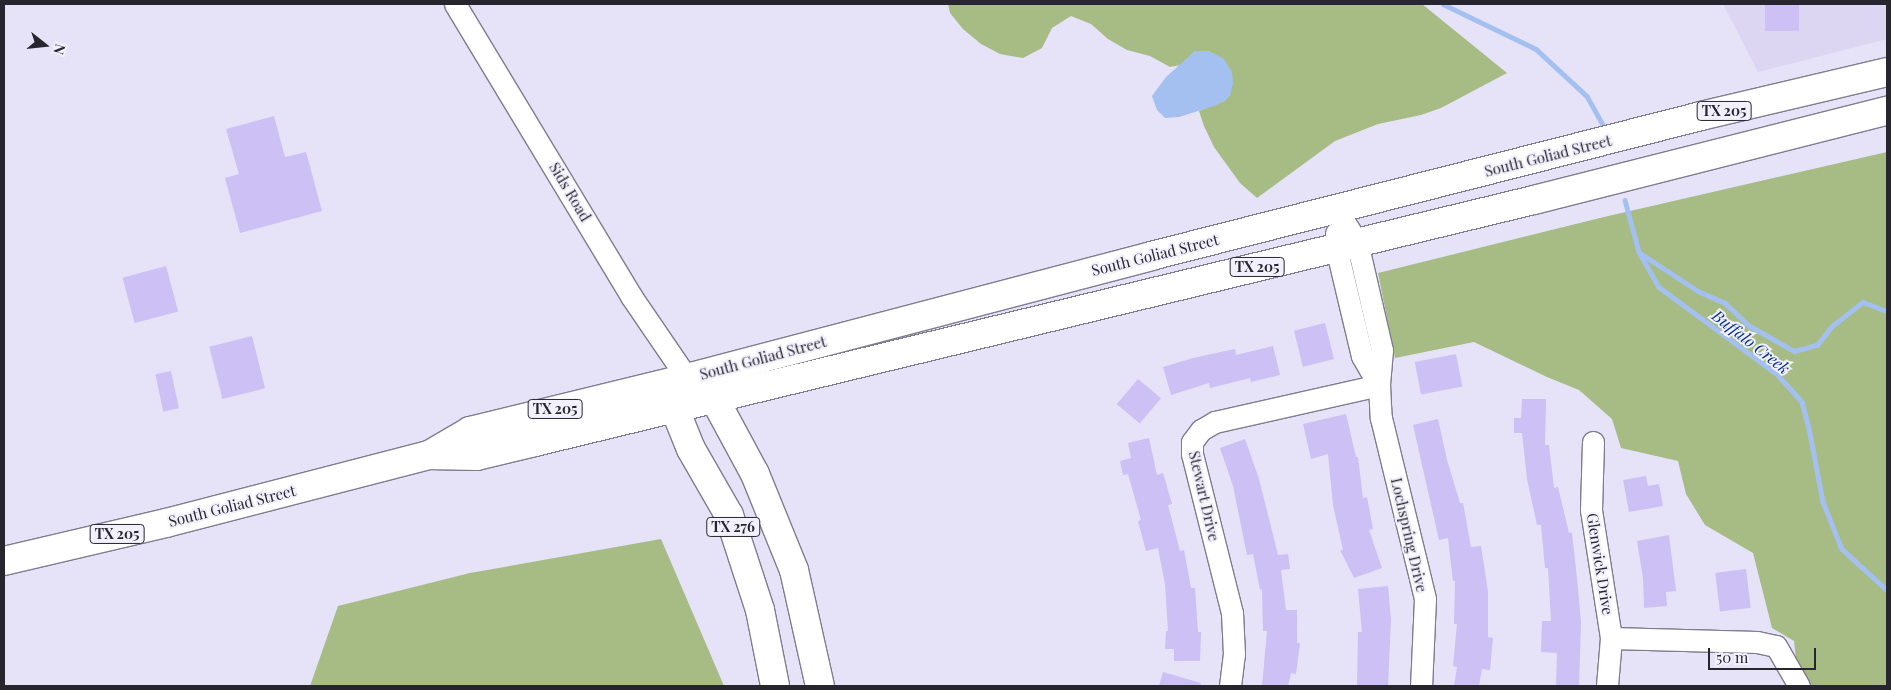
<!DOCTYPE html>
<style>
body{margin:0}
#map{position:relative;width:1891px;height:690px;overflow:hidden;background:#e6e2f7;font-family:"Playfair Display",serif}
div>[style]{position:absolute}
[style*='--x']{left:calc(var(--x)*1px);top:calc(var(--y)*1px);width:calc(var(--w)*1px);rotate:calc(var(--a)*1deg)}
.built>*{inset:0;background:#dcd6f3}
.green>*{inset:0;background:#a6bc84}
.water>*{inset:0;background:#a4c0f0}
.stream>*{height:4.5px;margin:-2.25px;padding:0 2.25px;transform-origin:2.25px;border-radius:2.25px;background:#a4c0f0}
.building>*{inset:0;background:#ccc0f5;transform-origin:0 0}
.roads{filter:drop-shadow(1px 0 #807c90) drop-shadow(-1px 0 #807c90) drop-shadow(0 1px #807c90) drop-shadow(0 -1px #807c90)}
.minor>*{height:21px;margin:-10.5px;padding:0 10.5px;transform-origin:10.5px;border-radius:10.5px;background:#fff}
.major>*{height:28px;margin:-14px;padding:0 14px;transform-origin:14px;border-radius:14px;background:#fff}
span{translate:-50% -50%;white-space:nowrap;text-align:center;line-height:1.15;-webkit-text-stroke:4px #f3f0fd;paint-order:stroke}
.shield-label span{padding:1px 4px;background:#f3f0fd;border:1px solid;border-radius:4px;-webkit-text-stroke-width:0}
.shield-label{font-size:14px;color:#27252d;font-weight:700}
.street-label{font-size:15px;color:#27252d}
.water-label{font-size:16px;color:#003088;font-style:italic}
.frame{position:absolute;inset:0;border:5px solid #27252d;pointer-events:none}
.north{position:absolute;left:20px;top:20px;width:50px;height:50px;-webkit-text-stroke:4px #f3f0fd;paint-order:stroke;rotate:106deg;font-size:14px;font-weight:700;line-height:20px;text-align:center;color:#27252d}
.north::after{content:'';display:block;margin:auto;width:18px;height:22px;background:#27252d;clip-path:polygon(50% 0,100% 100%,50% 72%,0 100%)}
.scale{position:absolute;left:1708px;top:648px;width:108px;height:22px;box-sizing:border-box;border:2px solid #27252d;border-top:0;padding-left:6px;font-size:15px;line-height:18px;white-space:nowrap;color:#27252d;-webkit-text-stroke:4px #f3f0fd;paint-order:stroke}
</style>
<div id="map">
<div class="built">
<i style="clip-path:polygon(1723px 4px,1887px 4px,1887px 39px,1758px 72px)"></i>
</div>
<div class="green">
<i style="clip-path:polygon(948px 4px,1422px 4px,1507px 73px,1441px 108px,1421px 115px,1378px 124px,1335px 141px,1257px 198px,1240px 183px,1214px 147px,1204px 126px,1199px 111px,1224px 101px,1230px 95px,1195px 51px,1181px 65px,1170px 67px,1150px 56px,1127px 50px,1108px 39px,1091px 24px,1071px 16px,1052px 28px,1042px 48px,1023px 58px,1000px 54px,981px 44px,963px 29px,950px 13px)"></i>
<i style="clip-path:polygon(1887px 152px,1887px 686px,1811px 686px,1796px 659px,1794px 641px,1772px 628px,1753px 553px,1705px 525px,1686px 494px,1678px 461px,1621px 448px,1612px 419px,1579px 390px,1547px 377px,1474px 342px,1395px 358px,1378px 273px,1604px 217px)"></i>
<i style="clip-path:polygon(661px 539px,724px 686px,310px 686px,338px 606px,470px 573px)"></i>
</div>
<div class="water">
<i style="clip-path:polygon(1195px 51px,1209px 51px,1224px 59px,1232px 72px,1233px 84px,1230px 95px,1225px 101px,1214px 106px,1179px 117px,1165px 118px,1157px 110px,1152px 96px,1166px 77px)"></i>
</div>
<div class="stream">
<i style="--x:1443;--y:4;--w:103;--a:25.8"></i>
<i style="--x:1536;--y:49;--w:69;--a:42.7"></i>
<i style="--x:1587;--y:96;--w:41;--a:60.9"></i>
<i style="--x:1625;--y:200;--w:54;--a:74.9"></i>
<i style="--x:1639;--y:252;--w:40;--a:60.3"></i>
<i style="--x:1659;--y:287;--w:147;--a:36.4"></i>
<i style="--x:1777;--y:374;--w:38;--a:48"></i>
<i style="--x:1802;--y:402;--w:27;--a:75"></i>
<i style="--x:1809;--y:428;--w:75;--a:79.3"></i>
<i style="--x:1823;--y:502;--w:51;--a:68"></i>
<i style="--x:1842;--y:549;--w:61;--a:42.3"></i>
<i style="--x:1640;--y:253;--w:69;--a:33.2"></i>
<i style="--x:1698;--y:291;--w:30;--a:24"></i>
<i style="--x:1725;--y:303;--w:34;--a:43"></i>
<i style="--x:1750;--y:326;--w:51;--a:29.6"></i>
<i style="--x:1794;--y:351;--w:24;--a:-15"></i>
<i style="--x:1817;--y:345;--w:24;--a:-52"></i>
<i style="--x:1832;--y:326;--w:39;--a:-38"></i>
<i style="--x:1863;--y:302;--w:26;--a:21"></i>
</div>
<div class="building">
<i style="left:1765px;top:4px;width:34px;height:27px"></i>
<i style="clip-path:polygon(274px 116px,285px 157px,306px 152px,322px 211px,240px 233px,225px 178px,239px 174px,226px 129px)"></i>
<i style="left:166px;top:266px;width:47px;height:45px;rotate:75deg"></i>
<i style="left:1325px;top:323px;width:37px;height:32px;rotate:76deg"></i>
<i style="left:252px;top:336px;width:54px;height:44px;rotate:76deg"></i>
<i style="clip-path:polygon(1273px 346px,1280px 375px,1251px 382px,1250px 378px,1210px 388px,1209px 383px,1171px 395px,1163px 367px,1193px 358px,1235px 349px,1236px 355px)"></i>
<i style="left:1456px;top:354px;width:33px;height:42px;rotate:79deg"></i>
<i style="left:171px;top:371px;width:38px;height:16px;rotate:78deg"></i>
<i style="left:1138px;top:379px;width:30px;height:33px;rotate:40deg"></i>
<i style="clip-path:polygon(1522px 399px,1546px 399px,1545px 445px,1549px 445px,1554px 488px,1558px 487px,1569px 533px,1572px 533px,1577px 578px,1581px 622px,1579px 686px,1556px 686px,1557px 653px,1541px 652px,1542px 621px,1551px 621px,1548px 568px,1545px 568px,1541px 525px,1537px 525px,1527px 479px,1522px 433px,1514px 433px,1514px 418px,1521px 418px)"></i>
<i style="clip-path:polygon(1346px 414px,1356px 457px,1358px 457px,1363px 498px,1367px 497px,1373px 529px,1369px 530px,1382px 568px,1354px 578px,1340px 550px,1343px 550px,1333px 505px,1328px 454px,1311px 459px,1303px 424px)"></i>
<i style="clip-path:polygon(1438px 419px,1447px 460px,1460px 503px,1463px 503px,1471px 547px,1481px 546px,1488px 592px,1488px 637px,1493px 638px,1490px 670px,1482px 669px,1479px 686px,1454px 686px,1457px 667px,1453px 666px,1457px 624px,1454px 624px,1455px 581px,1453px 581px,1448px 538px,1439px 540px,1413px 425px)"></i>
<i style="clip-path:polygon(1149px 438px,1157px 475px,1163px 473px,1172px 504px,1168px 505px,1180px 551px,1184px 550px,1191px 588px,1195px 588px,1198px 632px,1201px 632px,1200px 661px,1174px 661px,1174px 649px,1165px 649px,1166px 631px,1168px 631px,1165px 584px,1158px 548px,1146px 551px,1138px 521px,1141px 520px,1128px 474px,1123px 475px,1120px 461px,1131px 458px,1128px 443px)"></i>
<i style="clip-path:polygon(1245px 439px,1259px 479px,1278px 555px,1288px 554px,1290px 569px,1281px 570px,1286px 610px,1297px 610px,1297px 643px,1300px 643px,1296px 674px,1291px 673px,1288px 686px,1262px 686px,1267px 631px,1263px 631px,1262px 589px,1260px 590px,1253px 554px,1247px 555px,1233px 486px,1220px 448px)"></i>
<i style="clip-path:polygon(1646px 476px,1648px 486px,1659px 484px,1663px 506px,1629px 512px,1623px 480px)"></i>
<i style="clip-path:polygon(1669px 535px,1676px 591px,1666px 592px,1667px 606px,1644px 608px,1643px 578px,1637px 541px)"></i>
<i style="left:1746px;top:569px;width:39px;height:31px;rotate:83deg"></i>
<i style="clip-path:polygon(1388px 586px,1391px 620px,1388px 686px,1357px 686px,1358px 632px,1362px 632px,1358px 589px)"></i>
<i style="clip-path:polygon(1163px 672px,1201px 683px,1200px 686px,1159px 686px)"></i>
</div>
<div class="roads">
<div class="minor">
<i style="--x:455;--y:4;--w:341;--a:58.9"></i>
<i style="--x:631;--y:296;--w:99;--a:55.7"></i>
<i style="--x:1337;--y:210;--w:38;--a:58"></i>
<i style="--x:1357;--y:242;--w:111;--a:77"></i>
<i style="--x:1382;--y:350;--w:35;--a:95"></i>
<i style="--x:1379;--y:385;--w:33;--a:87"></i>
<i style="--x:1381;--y:418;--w:186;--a:76.3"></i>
<i style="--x:1425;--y:599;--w:87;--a:92.6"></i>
<i style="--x:1336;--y:233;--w:14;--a:90"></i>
<i style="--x:1336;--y:247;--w:112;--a:76.6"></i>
<i style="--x:1362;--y:356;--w:34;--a:60"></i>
<i style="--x:1593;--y:442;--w:68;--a:91.7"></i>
<i style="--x:1591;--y:510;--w:130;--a:81.1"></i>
<i style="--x:1611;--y:638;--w:48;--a:94.8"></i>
<i style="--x:1611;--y:638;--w:146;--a:1.6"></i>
<i style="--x:1757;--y:642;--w:19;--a:12"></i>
<i style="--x:1776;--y:646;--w:46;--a:60.1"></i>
<i style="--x:1230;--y:686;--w:32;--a:-83"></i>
<i style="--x:1234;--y:654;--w:41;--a:-92.8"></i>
<i style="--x:1232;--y:613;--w:164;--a:-104.1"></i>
<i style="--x:1192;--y:454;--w:12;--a:-90"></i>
<i style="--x:1192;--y:442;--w:15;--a:-53"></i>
<i style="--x:1201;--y:430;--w:16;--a:-30"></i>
<i style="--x:1215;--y:422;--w:168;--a:-12.7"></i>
</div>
<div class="major">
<i style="--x:700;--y:388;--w:17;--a:36"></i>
<i style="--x:714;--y:398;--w:86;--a:61.7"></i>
<i style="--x:755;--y:474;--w:104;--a:67.9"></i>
<i style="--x:794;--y:570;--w:119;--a:77.4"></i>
<i style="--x:682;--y:391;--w:18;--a:117"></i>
<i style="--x:674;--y:407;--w:45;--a:68"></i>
<i style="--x:691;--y:449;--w:76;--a:60.1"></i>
<i style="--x:729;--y:515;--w:100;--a:71.9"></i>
<i style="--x:760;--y:610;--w:77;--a:78.8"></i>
<i style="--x:429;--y:455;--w:48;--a:1.2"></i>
<i style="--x:477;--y:456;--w:60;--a:-13.6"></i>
<i style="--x:535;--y:442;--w:1028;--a:-13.62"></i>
<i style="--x:1534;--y:200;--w:364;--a:-14.2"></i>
<i style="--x:4;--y:561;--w:166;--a:-13.2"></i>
<i style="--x:166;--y:523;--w:272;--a:-14.5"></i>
<i style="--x:429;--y:455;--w:48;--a:-30.3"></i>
<i style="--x:470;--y:431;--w:223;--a:-13.7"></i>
<i style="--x:687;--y:378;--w:480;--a:-14.7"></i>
<i style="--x:1151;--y:256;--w:568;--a:-14.28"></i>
<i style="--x:1701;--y:116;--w:191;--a:-13.3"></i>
</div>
</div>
<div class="shield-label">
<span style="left:1724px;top:111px">TX 205</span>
<span style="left:1257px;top:267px">TX 205</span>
<span style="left:555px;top:409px">TX 205</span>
<span style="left:733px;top:527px">TX 276</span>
<span style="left:117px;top:534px">TX 205</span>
</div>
<div class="street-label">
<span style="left:1548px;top:156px;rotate:-14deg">South Goliad Street</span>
<span style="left:570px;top:192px;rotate:59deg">Sids Road</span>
<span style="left:1155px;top:255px;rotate:-14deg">South Goliad Street</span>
<span style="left:763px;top:358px;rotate:-15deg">South Goliad Street</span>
<span style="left:1204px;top:496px;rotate:77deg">Stewart Drive</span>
<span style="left:232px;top:506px;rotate:-14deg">South Goliad Street</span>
<span style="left:1409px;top:535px;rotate:77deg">Lochspring Drive</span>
<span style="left:1600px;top:564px;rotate:81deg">Glenwick Drive</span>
</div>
<div class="water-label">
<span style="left:1751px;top:342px;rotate:38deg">Buffalo Creek</span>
</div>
<div class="frame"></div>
<div class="north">N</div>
<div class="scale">50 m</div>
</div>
